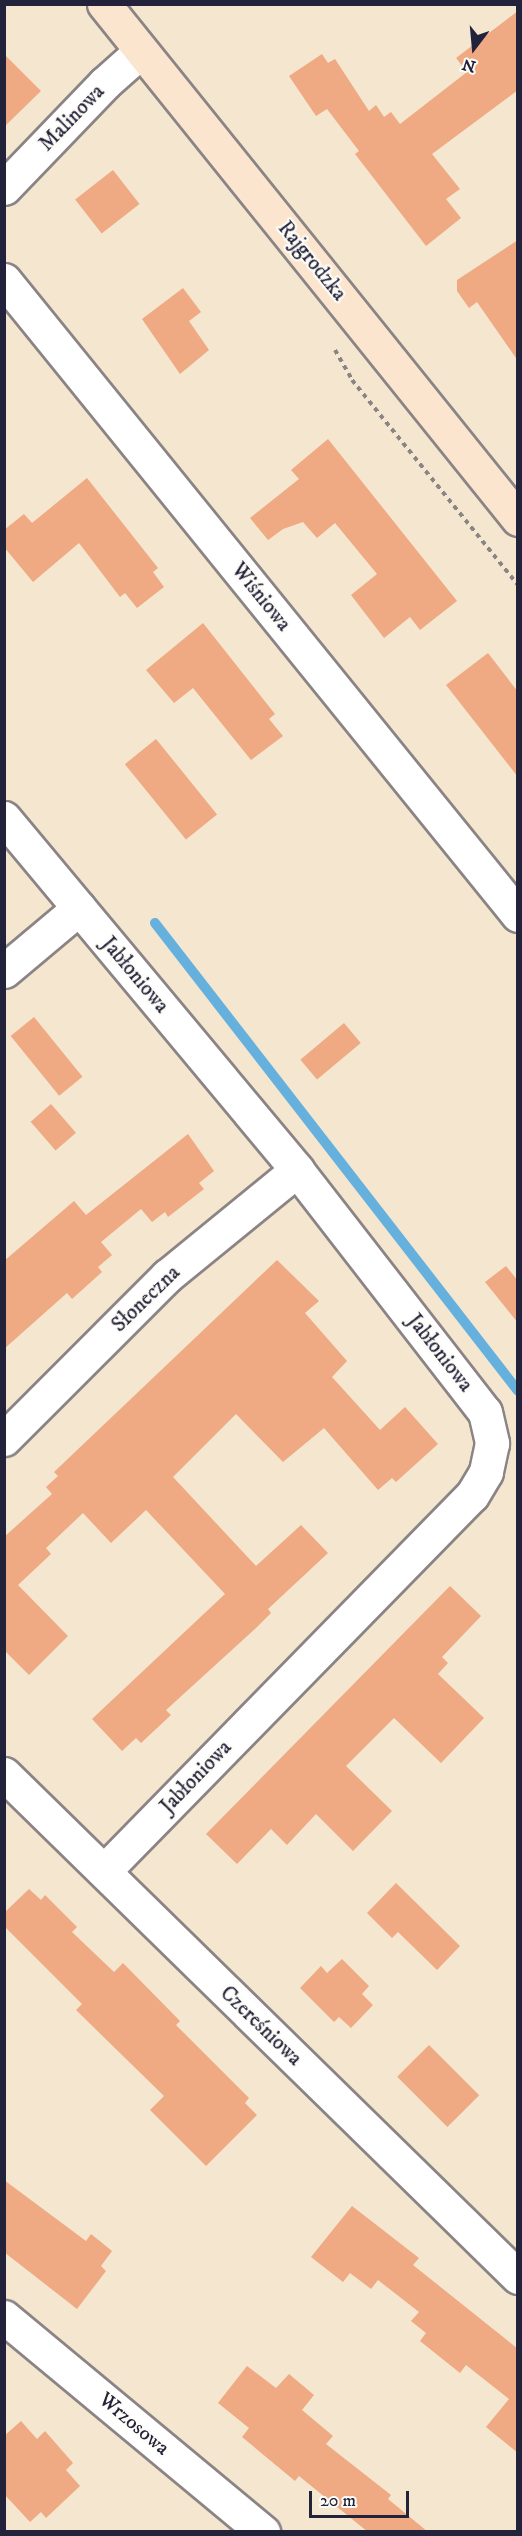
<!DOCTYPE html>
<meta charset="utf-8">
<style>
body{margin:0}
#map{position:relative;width:522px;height:2536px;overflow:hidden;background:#f4e6cf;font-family:"IM FELL DW Pica",serif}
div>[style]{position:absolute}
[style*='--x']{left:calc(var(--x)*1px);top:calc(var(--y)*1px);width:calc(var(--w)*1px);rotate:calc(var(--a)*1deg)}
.stream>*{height:10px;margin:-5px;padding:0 5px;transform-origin:5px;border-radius:5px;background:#66b0de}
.building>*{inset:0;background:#efa983;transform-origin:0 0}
.path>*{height:4px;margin-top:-2px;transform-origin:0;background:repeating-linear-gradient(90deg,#8b8485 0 4.5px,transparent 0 9px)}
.roads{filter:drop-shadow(2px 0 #8b8485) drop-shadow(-2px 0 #8b8485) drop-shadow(0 2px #8b8485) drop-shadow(0 -2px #8b8485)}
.street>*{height:33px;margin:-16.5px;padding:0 16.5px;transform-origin:16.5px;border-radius:16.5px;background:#fff}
.secondary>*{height:33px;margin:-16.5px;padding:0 16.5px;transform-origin:16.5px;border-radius:16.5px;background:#fce5cf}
span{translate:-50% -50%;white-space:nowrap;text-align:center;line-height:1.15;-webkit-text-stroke:4.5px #fdfcf7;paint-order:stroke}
.street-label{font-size:21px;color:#22223b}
.frame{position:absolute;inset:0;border:6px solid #22223b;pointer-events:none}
.north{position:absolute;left:444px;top:18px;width:60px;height:60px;-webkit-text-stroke:4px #fdfcf7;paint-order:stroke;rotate:196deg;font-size:16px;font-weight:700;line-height:24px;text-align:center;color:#22223b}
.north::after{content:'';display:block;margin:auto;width:21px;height:27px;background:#22223b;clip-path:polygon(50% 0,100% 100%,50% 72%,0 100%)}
.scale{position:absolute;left:309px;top:2491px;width:100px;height:27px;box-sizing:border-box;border:3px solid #22223b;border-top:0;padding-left:8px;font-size:18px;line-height:21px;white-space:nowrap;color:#22223b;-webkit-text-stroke:4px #fdfcf7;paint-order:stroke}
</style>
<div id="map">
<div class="stream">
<i style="--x:155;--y:923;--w:592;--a:52.2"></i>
</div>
<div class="building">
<i style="clip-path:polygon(518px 11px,518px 90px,432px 154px,460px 189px,446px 199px,461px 218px,426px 246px,355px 154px,359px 151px,327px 109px,316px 116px,289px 76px,322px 54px,328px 63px,335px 59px,369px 111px,376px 105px,384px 117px,391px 112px,400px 124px,467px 72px,456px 58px)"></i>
<i style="clip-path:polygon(4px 54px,41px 91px,4px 127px)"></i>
<i style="left:113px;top:170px;width:43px;height:48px;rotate:52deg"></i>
<i style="clip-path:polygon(518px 240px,518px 361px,477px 302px,469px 308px,457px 291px,457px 280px)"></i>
<i style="clip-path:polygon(183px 288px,201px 312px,189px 321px,209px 350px,180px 374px,142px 319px)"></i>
<i style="clip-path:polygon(328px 439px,457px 601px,420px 630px,410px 617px,384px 638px,351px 595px,377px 574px,335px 523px,317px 538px,303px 522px,283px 529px,268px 540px,250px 518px,299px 479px,291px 470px)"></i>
<i style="clip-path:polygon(87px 478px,158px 568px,153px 572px,164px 587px,137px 608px,125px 593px,120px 597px,79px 543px,33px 582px,4px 547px,4px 530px,24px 514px,32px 523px)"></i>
<i style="clip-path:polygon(203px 623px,275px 714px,269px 719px,283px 736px,251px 760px,193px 688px,174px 703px,146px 670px)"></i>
<i style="clip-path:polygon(488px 653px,518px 692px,518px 777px,446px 685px)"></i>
<i style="left:156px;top:739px;width:97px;height:40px;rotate:51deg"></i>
<i style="left:34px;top:1017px;width:77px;height:30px;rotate:51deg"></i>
<i style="left:344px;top:1023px;width:26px;height:57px;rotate:50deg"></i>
<i style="left:51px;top:1104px;width:38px;height:27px;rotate:49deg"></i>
<i style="clip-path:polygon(188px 1134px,214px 1171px,199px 1183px,204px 1189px,168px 1217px,165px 1212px,152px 1222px,141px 1209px,101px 1242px,112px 1255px,98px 1267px,102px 1272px,72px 1299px,67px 1293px,4px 1349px,4px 1261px,74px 1201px,86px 1215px)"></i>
<i style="clip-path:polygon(277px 1260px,319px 1301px,305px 1313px,347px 1361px,332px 1377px,380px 1430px,405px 1407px,438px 1444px,396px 1482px,392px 1478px,378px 1490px,324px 1428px,283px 1462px,236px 1414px,173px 1477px,256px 1566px,301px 1525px,328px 1553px,268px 1609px,271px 1613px,256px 1628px,166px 1710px,171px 1715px,141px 1743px,136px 1738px,122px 1751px,92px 1719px,225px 1594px,146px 1510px,111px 1543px,83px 1513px,46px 1548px,51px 1554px,18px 1585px,68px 1636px,29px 1675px,4px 1650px,4px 1537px,52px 1494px,46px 1487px,58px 1476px,54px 1472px)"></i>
<i style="clip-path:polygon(506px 1266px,518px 1281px,518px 1323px,485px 1282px)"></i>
<i style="clip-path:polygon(450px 1586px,481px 1616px,442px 1657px,448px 1663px,438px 1674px,484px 1718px,441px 1763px,394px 1718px,346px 1766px,392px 1811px,353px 1851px,316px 1814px,287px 1845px,271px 1829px,237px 1864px,206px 1834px)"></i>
<i style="clip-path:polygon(396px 1883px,460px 1946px,437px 1970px,398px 1932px,392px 1938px,367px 1913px)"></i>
<i style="clip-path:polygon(29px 1889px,41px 1900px,45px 1895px,77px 1927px,72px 1932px,114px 1972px,123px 1963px,180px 2021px,176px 2025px,249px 2098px,245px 2103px,257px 2115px,206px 2166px,150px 2110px,164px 2096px,76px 2010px,82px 2004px,4px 1926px,4px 1913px)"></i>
<i style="clip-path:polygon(342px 1959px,369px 1986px,362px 1994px,373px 2005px,351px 2028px,339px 2017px,334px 2022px,300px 1988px,321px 1966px,327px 1973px)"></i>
<i style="left:429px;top:2045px;width:71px;height:45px;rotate:45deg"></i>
<i style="clip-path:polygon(4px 2180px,86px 2241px,91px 2234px,112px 2251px,101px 2266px,106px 2271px,77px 2309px,4px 2252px)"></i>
<i style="clip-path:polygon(352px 2206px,419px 2258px,413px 2265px,518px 2349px,518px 2453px,486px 2427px,509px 2399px,466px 2365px,460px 2373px,420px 2341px,426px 2333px,411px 2321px,419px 2312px,378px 2280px,371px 2289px,350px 2273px,343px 2282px,311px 2257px)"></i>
<i style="clip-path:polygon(247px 2366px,276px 2388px,289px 2374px,314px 2395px,302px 2410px,333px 2436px,326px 2444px,391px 2495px,388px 2499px,428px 2532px,368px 2532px,299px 2476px,295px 2481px,242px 2437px,249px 2428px,218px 2403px)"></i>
<i style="clip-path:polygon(21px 2421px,37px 2439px,45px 2431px,73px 2463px,66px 2470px,80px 2486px,46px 2518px,41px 2512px,30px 2522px,4px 2494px,4px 2436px)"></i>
</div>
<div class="path">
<i style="--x:335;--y:350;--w:34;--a:60"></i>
<i style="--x:352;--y:380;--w:264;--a:51"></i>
</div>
<div class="roads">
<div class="street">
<i style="--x:4;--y:188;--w:146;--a:-46.1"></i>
<i style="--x:105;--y:83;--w:48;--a:-41.6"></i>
<i style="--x:4;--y:280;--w:817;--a:51.01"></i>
<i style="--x:4;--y:818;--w:458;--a:50.2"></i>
<i style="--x:297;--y:1170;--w:306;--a:52.2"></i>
<i style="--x:485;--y:1412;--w:32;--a:77"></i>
<i style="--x:492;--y:1443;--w:30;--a:102"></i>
<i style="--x:486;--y:1472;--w:27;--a:121"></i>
<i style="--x:472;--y:1495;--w:526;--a:134.38"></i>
<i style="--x:4;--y:971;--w:98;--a:-40"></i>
<i style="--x:4;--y:1439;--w:231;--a:-45"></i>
<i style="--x:167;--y:1276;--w:168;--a:-39.2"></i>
<i style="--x:4;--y:1774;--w:719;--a:44.38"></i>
<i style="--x:4;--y:2317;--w:337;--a:39.7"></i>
</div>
<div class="secondary">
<i style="--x:104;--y:4;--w:661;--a:51.2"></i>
</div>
</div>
<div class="street-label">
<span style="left:72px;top:118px;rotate:-46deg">Malinowa</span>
<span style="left:312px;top:261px;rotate:51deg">Rajgrodzka</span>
<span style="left:261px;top:597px;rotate:51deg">Wiśniowa</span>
<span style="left:135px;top:975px;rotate:50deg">Jabłoniowa</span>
<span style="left:146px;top:1299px;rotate:-44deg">Słoneczna</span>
<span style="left:440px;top:1353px;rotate:52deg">Jabłoniowa</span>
<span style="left:196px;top:1777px;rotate:-46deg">Jabłoniowa</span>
<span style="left:261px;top:2026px;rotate:44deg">Czereśniowa</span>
<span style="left:134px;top:2424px;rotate:40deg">Wrzosowa</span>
</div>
<div class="frame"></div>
<div class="north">N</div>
<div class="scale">20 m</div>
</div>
